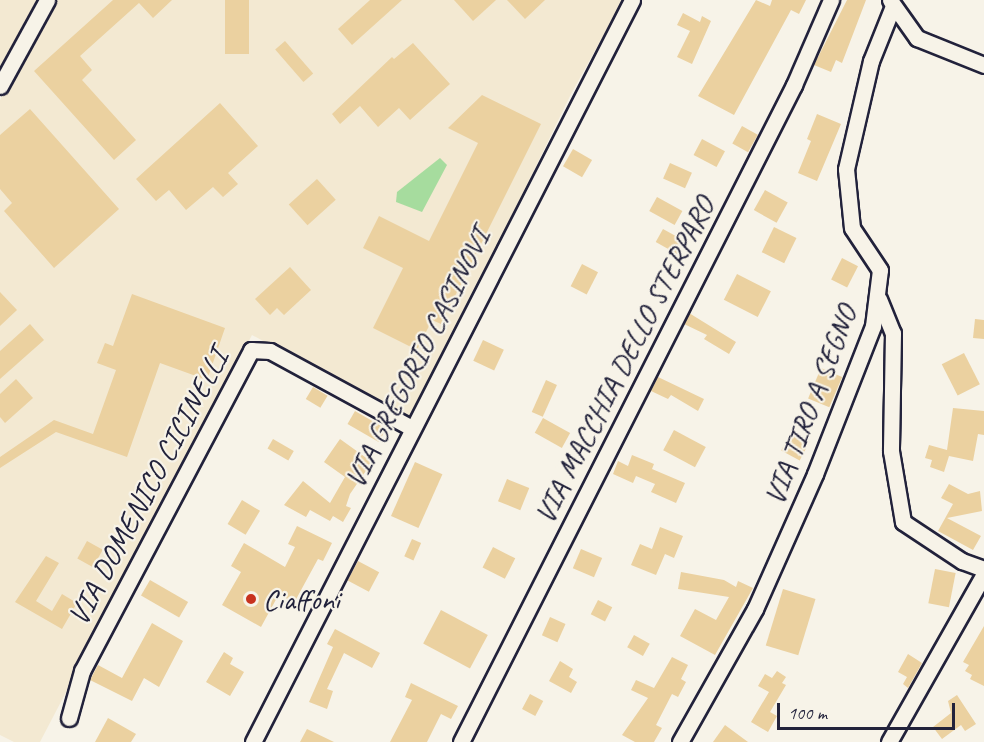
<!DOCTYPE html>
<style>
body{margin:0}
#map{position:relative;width:984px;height:742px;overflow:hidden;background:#f7f3e8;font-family:Caveat,sans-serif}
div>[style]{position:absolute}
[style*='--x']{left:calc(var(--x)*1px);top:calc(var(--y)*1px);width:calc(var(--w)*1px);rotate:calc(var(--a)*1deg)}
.built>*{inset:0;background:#f3e9d2}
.green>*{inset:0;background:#a6dc9e}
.building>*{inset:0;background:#ebd1a0;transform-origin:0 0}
.roads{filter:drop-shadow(2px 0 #22223b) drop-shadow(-2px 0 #22223b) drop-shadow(0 2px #22223b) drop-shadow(0 -2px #22223b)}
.minor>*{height:15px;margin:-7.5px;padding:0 7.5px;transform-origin:7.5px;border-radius:7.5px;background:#f7f3e8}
.dots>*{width:16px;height:16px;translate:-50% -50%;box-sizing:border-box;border:3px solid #f7f3e8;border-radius:50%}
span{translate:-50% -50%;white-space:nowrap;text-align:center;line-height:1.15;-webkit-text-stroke:4.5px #f7f3e8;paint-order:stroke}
.street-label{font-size:30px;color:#22223b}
.poi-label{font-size:30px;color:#22223b}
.left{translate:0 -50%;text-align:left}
.scale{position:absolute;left:777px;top:703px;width:178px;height:27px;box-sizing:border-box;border:3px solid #22223b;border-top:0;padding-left:8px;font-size:18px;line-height:21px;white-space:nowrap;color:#22223b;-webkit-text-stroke:4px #f7f3e8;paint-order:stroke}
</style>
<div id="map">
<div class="built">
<i style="clip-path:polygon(0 0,41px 0,0 70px)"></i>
<i style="clip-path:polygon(56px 0,623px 0,571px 94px,412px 421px,252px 335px,40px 742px,14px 742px,0 735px,0 100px)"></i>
</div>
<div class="green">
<i style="clip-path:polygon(440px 158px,447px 165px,422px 212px,396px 202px,397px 192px)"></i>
</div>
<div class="building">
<i style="clip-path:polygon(113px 0,172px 0,153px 18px,139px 3px,80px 56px,92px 70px,82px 80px,136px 140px,114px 160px,34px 71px)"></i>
<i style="left:225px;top:0;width:24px;height:54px"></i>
<i style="clip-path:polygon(370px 0,402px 0,352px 45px,338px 29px)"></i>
<i style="clip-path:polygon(454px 0,496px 0,473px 21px)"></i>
<i style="clip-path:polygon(507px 0,545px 0,525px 19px)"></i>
<i style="clip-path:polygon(756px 0,770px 6px,772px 0,806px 0,799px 14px,791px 10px,734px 115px,698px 96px)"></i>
<i style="clip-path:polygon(847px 0,866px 0,842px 63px,836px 60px,831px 72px,814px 65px)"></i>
<i style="clip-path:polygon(683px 13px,700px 22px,702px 16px,711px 21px,692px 64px,677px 57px,690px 31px,677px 25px)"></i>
<i style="left:285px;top:41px;width:43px;height:13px;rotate:49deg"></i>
<i style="clip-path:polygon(413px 43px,450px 84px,410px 120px,399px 108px,378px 127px,360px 106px,340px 124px,332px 114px,392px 57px,394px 59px)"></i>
<i style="clip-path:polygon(482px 95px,541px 124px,441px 324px,432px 320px,417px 350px,373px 328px,403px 268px,363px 248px,379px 216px,429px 241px,478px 143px,448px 128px)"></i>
<i style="clip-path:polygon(220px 103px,258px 146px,228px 173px,238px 184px,223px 197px,213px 187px,186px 210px,169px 190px,156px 201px,136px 179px)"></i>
<i style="clip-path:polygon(30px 109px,119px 209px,54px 268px,4px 211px,12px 203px,0 189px,0 135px)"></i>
<i style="clip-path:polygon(817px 114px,841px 124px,817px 181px,798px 173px,811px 141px,807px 139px)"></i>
<i style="left:742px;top:126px;width:18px;height:20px;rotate:29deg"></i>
<i style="left:702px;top:139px;width:26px;height:18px;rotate:28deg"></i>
<i style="left:573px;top:149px;width:22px;height:20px;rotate:30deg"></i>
<i style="left:670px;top:163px;width:24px;height:17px;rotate:24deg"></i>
<i style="left:317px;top:179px;width:28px;height:38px;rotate:48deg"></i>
<i style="left:765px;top:190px;width:26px;height:23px;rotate:29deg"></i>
<i style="left:657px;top:197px;width:29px;height:16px;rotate:29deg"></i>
<i style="left:774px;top:227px;width:25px;height:28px;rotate:26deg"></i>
<i style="left:663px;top:229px;width:25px;height:15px;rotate:29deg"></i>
<i style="left:842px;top:258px;width:18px;height:24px;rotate:27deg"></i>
<i style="left:582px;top:264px;width:18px;height:25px;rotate:27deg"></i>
<i style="clip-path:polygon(290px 267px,311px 290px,284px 315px,277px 308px,270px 315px,255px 299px)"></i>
<i style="left:737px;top:274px;width:38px;height:29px;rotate:27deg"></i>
<i style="clip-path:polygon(0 292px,17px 310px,0 326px)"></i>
<i style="clip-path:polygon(132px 294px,225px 328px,207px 380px,160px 363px,127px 457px,56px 432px,0 468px,0 457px,54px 420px,93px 434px,116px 370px,97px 363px,105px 343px,113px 346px)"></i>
<i style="clip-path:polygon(689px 313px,736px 342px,729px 354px,704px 339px,707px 335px,684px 324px)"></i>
<i style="clip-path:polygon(975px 319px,984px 320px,984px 339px,973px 338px)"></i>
<i style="clip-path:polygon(30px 324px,44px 340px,0 379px,0 351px)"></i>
<i style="left:483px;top:340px;width:23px;height:23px;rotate:25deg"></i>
<i style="left:964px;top:353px;width:35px;height:25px;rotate:63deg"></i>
<i style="left:821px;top:368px;width:23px;height:33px;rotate:23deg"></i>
<i style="clip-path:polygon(658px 377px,704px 399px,698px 411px,671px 395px,668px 399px,651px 391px)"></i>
<i style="clip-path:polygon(16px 379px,33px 398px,5px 423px,0 417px,0 394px)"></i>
<i style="left:546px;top:380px;width:12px;height:35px;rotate:24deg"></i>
<i style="left:313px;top:387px;width:17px;height:14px;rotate:31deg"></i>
<i style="clip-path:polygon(953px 408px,984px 411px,984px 435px,978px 434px,973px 461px,949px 456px,944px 472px,930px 467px,932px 460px,925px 458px,929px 445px,947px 450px)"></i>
<i style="left:355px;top:411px;width:36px;height:15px;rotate:30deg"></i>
<i style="left:543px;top:418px;width:31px;height:17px;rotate:29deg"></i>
<i style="left:674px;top:430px;width:36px;height:23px;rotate:28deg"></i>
<i style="left:791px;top:432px;width:21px;height:21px;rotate:28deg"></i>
<i style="left:273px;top:439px;width:24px;height:11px;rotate:30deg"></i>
<i style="clip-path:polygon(340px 439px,372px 462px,350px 494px,346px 506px,351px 508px,343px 522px,333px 516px,330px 521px,310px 510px,306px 517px,284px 505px,303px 481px,330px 503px,345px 477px,324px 462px)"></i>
<i style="clip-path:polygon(632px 455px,654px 464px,652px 469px,685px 483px,676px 503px,651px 492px,655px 484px,636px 476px,633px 483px,613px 474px,618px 461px,628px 466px)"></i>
<i style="left:415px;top:462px;width:30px;height:59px;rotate:24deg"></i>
<i style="left:507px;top:479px;width:24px;height:24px;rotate:22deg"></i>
<i style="clip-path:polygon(949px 484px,968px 494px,980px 491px,982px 511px,947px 518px,981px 536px,973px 550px,938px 531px,953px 504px,941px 498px)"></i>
<i style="left:242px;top:500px;width:21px;height:28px;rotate:31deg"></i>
<i style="clip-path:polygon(297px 526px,332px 543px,323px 561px,318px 559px,294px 603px,279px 594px,261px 627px,222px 605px,241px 572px,231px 566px,244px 543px,285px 567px,295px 547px,288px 544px)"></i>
<i style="clip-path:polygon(660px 527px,683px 536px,674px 558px,665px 554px,656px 575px,631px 565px,640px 544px,652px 549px)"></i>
<i style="left:412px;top:539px;width:10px;height:19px;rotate:24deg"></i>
<i style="left:87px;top:541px;width:18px;height:20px;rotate:29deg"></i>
<i style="left:493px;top:547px;width:25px;height:23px;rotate:27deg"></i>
<i style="left:581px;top:549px;width:23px;height:21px;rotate:23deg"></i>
<i style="clip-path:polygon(46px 556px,59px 563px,36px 601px,52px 611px,62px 594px,77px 603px,62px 629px,15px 602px)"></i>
<i style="left:358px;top:561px;width:24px;height:22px;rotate:28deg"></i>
<i style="left:935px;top:569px;width:21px;height:35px;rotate:11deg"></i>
<i style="clip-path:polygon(681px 572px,724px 580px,736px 587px,738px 581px,753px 588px,715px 655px,680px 636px,695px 609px,716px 620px,729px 597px,678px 589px)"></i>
<i style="left:150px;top:580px;width:44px;height:18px;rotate:30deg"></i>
<i style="left:783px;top:589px;width:34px;height:59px;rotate:17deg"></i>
<i style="left:598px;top:600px;width:16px;height:16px;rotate:27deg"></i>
<i style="left:441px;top:610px;width:53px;height:38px;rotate:28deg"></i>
<i style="left:550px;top:617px;width:17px;height:20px;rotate:24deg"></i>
<i style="clip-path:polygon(152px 623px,183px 641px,159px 687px,144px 678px,132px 701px,90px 680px,98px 665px,122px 678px)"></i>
<i style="clip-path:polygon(984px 626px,984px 686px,970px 679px,972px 675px,965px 671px,969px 665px,963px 662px)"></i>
<i style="clip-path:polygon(335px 629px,380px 653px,372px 668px,344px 653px,327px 689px,333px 691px,327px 709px,309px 702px,333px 647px,327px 644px)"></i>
<i style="left:634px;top:635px;width:18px;height:14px;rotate:29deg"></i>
<i style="clip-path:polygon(224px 652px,233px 658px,230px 664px,244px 672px,230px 696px,206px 682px)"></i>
<i style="clip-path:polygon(908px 654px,922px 663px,908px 688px,903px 684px,907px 677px,898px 672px)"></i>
<i style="clip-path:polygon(672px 657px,688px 665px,681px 679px,686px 682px,678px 697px,672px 694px,656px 725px,662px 728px,654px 742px,635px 742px,622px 735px,648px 698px,631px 690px,636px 680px,654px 688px)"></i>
<i style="clip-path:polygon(560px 661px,573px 669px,569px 677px,577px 682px,571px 693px,549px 681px)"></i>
<i style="clip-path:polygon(777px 671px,786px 677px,782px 683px,786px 685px,770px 712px,777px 716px,768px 732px,751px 722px,769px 692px,758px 686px,765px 674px,772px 678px)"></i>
<i style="clip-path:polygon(411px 683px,458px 706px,451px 719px,441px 714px,427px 742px,390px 742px,412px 700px,405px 697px)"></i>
<i style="left:530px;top:694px;width:15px;height:17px;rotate:28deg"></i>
<i style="clip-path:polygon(957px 695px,976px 724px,965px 731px,961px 725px,942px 739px,933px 727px,951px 713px,948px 701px)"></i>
<i style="clip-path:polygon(108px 718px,136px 734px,131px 742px,95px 742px)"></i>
<i style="clip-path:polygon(725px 725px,748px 742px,713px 742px)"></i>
<i style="clip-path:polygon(307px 729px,334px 742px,300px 742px)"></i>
</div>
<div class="roads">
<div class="minor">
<i style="--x:890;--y:0;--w:47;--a:54.6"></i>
<i style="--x:917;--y:38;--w:72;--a:21.9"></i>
<i style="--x:0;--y:86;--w:98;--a:-61.3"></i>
<i style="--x:879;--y:299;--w:37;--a:68"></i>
<i style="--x:893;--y:333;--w:118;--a:91"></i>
<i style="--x:891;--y:451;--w:72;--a:80.4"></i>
<i style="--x:903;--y:522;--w:71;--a:33.5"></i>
<i style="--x:962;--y:561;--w:23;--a:20"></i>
<i style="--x:69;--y:718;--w:49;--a:-74.5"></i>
<i style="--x:82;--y:671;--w:363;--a:-62.2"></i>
<i style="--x:251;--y:350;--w:19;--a:3"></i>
<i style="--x:270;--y:351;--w:162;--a:28.5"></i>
<i style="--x:253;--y:742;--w:833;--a:-62.94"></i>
<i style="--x:461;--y:742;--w:737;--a:-63.12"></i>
<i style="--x:794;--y:85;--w:93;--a:-66.5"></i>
<i style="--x:680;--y:742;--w:153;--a:-60.6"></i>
<i style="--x:755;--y:609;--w:148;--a:-66"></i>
<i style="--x:815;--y:474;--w:159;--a:-68.6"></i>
<i style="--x:873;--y:326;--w:56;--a:-82.9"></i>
<i style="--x:880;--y:270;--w:50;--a:-123.7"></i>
<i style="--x:852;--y:228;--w:59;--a:-95.8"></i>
<i style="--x:846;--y:169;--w:111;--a:-77"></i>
<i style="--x:871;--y:61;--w:59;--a:-68.2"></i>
<i style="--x:889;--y:742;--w:193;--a:-60.5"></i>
</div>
</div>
<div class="dots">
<i style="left:251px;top:599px;background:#c8321e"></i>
</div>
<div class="street-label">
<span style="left:417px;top:358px;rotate:-63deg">VIA GREGORIO CASINOVI</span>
<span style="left:624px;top:360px;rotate:-63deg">VIA MACCHIA DELLO STERPARO</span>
<span style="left:810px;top:405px;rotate:-69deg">VIA TIRO A SEGNO</span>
<span style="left:148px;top:487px;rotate:-62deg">VIA DOMENICO CICINELLI</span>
</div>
<div class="poi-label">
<span class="left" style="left:263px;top:599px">Ciaffoni</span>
</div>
<div class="scale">100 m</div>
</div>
